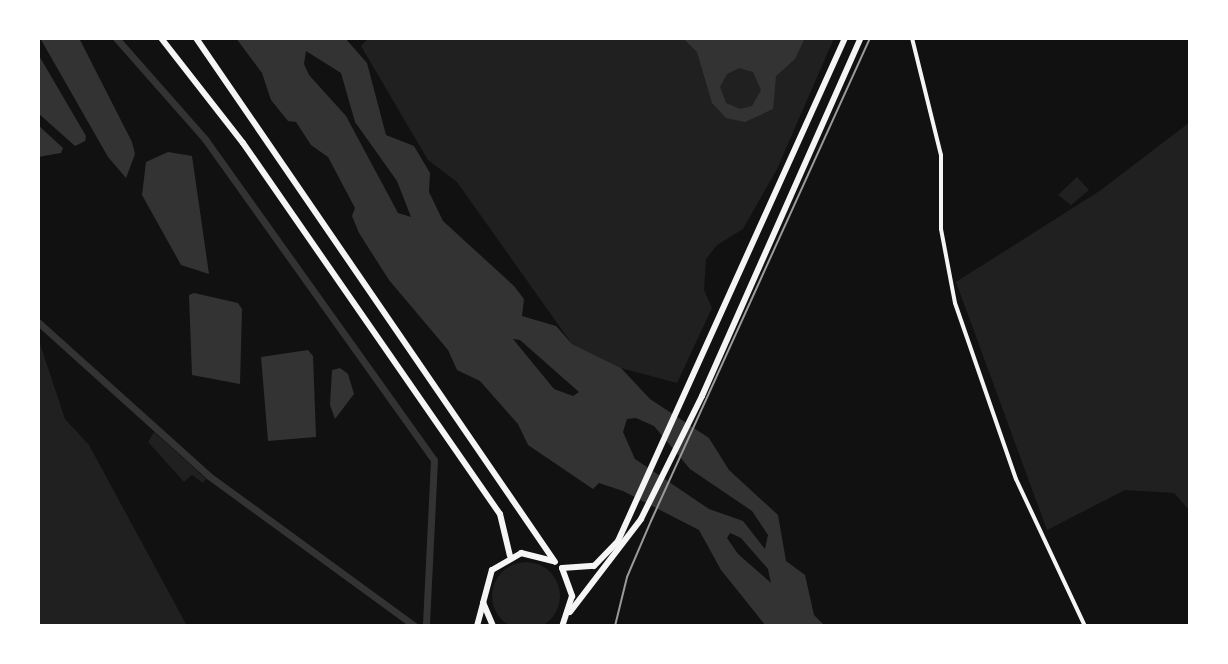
<!DOCTYPE html>
<style>
body{margin:0}
#map{position:relative;width:1228px;height:664px;overflow:hidden;background:#111;font-family:"Crimson Pro",serif}
div>[style]{position:absolute}
[style*='--x']{left:calc(var(--x)*1px);top:calc(var(--y)*1px);width:calc(var(--w)*1px);rotate:calc(var(--a)*1deg)}
.green>*{inset:0;background:#202020}
.round{border-radius:50%}
.water>*{inset:0;background:#333}
.canal>*{height:7px;margin:-3.5px;padding:0 3.5px;transform-origin:3.5px;border-radius:3.5px;background:#333}
.minor>*{height:4px;margin:-2px;padding:0 2px;transform-origin:2px;border-radius:2px;background:#f5f5f5}
.secondary>*{height:6px;margin:-3px;padding:0 3px;transform-origin:3px;border-radius:3px;background:#f5f5f5}
.rail>*{height:2px;margin:-1px;padding:0 1px;transform-origin:1px;border-radius:1px;background:#9a9a9a}
span{translate:-50% -50%;white-space:nowrap;text-align:center;line-height:1.15;-webkit-text-stroke:8px #fff;paint-order:stroke}
.frame{position:absolute;inset:0;border:40px solid #fff;pointer-events:none}
</style>
<div id="map">
<div class="green">
<i style="clip-path:polygon(369px 38px,834px 38px,777px 169px,743px 229px,717px 245px,706px 259px,704px 290px,712px 308px,677px 383px,621px 368px,572px 344px,457px 182px,428px 160px,361px 46px)"></i>
<i style="clip-path:polygon(1190px 122px,1190px 511px,1174px 493px,1125px 490px,1047px 530px,956px 282px,1101px 190px)"></i>
<i style="clip-path:polygon(1077px 177px,1089px 190px,1071px 205px,1058px 195px)"></i>
<i style="clip-path:polygon(38px 338px,65px 419px,89px 445px,187px 626px,38px 626px)"></i>
<i style="clip-path:polygon(154px 432px,206px 479px,203px 483px,192px 475px,184px 482px,148px 442px)"></i>
<i class="round" style="left:492px;top:562px;width:68px;height:68px"></i>
</div>
<div class="water">
<i style="clip-path:polygon(40px 38px,79px 38px,132px 142px,135px 154px,126px 178px,108px 157px)"></i>
<i style="clip-path:polygon(evenodd,236px 38px,345px 38px,367px 63px,386px 135px,414px 146px,430px 173px,429px 192px,443px 221px,514px 286px,524px 299px,522px 316px,556px 326px,572px 344px,621px 368px,650px 399px,709px 438px,729px 470px,778px 515px,786px 561px,805px 575px,814px 615px,825px 626px,766px 626px,721px 570px,699px 530px,623px 491px,599px 483px,593px 489px,528px 445px,518px 424px,480px 381px,457px 370px,448px 350px,389px 280px,359px 233px,352px 216px,355px 208px,328px 157px,311px 145px,296px 122px,288px 121px,271px 100px,262px 73px,236px 38px,306px 51px,341px 73px,355px 122px,397px 181px,411px 217px,398px 213px,346px 116px,309px 75px,304px 64px,306px 51px,236px 38px,513px 339px,520px 340px,579px 392px,573px 396px,554px 389px,513px 339px,236px 38px,636px 418px,654px 426px,690px 469px,752px 511px,768px 535px,765px 549px,743px 521px,709px 509px,635px 459px,623px 432px,627px 419px,636px 418px,236px 38px,730px 533px,741px 538px,768px 569px,771px 583px,738px 554px,727px 538px,730px 533px)"></i>
<i style="clip-path:polygon(evenodd,683px 38px,805px 38px,795px 59px,776px 76px,773px 109px,745px 122px,726px 118px,712px 103px,697px 52px,683px 38px,739px 68px,753px 72px,761px 90px,752px 106px,740px 109px,726px 103px,720px 87px,727px 74px,739px 68px)"></i>
<i style="clip-path:polygon(38px 54px,86px 136px,85px 141px,75px 146px,38px 113px)"></i>
<i style="clip-path:polygon(38px 125px,63px 148px,61px 153px,38px 157px)"></i>
<i style="clip-path:polygon(168px 152px,192px 156px,209px 274px,181px 265px,142px 195px,146px 162px)"></i>
<i style="clip-path:polygon(194px 293px,238px 303px,242px 309px,240px 384px,192px 375px,189px 295px)"></i>
<i style="clip-path:polygon(308px 350px,313px 356px,316px 437px,268px 441px,261px 357px)"></i>
<i style="clip-path:polygon(340px 368px,348px 374px,354px 394px,335px 419px,330px 405px,332px 370px)"></i>
</div>
<div class="canal">
<i style="--x:116;--y:38;--w:135;--a:48.6"></i>
<i style="--x:205;--y:139;--w:394;--a:54.5"></i>
<i style="--x:434;--y:460;--w:166;--a:92.8"></i>
<i style="--x:38;--y:322;--w:230;--a:42"></i>
<i style="--x:209;--y:476;--w:255;--a:36.1"></i>
</div>
<div class="minor">
<i style="--x:912;--y:38;--w:121;--a:76.1"></i>
<i style="--x:941;--y:155;--w:74;--a:90"></i>
<i style="--x:941;--y:229;--w:75;--a:79.3"></i>
<i style="--x:955;--y:303;--w:186;--a:70.9"></i>
<i style="--x:1016;--y:479;--w:162;--a:64.9"></i>
</div>
<div class="secondary">
<i style="--x:161;--y:38;--w:133;--a:52"></i>
<i style="--x:243;--y:143;--w:451;--a:55.3"></i>
<i style="--x:500;--y:514;--w:43;--a:76.6"></i>
<i style="--x:196;--y:38;--w:635;--a:55.58"></i>
<i style="--x:562;--y:568;--w:32;--a:-4"></i>
<i style="--x:594;--y:566;--w:35;--a:-46"></i>
<i style="--x:618;--y:541;--w:552;--a:-65.71"></i>
<i style="--x:562;--y:568;--w:30;--a:70"></i>
<i style="--x:572;--y:596;--w:32;--a:108"></i>
<i style="--x:570;--y:612;--w:117;--a:-52.6"></i>
<i style="--x:641;--y:519;--w:137;--a:-63.6"></i>
<i style="--x:702;--y:396;--w:392;--a:-66.1"></i>
<i style="--x:477;--y:626;--w:24;--a:-75"></i>
<i style="--x:493;--y:626;--w:25;--a:-113"></i>
<i style="--x:483;--y:603;--w:34;--a:-75"></i>
<i style="--x:492;--y:570;--w:34;--a:-30"></i>
<i style="--x:521;--y:553;--w:33;--a:14"></i>
</div>
<div class="rail">
<i style="--x:615;--y:626;--w:50;--a:-76.2"></i>
<i style="--x:627;--y:577;--w:61;--a:-66.8"></i>
<i style="--x:651;--y:521;--w:530;--a:-65.61"></i>
</div>
<div class="frame"></div>
</div>
